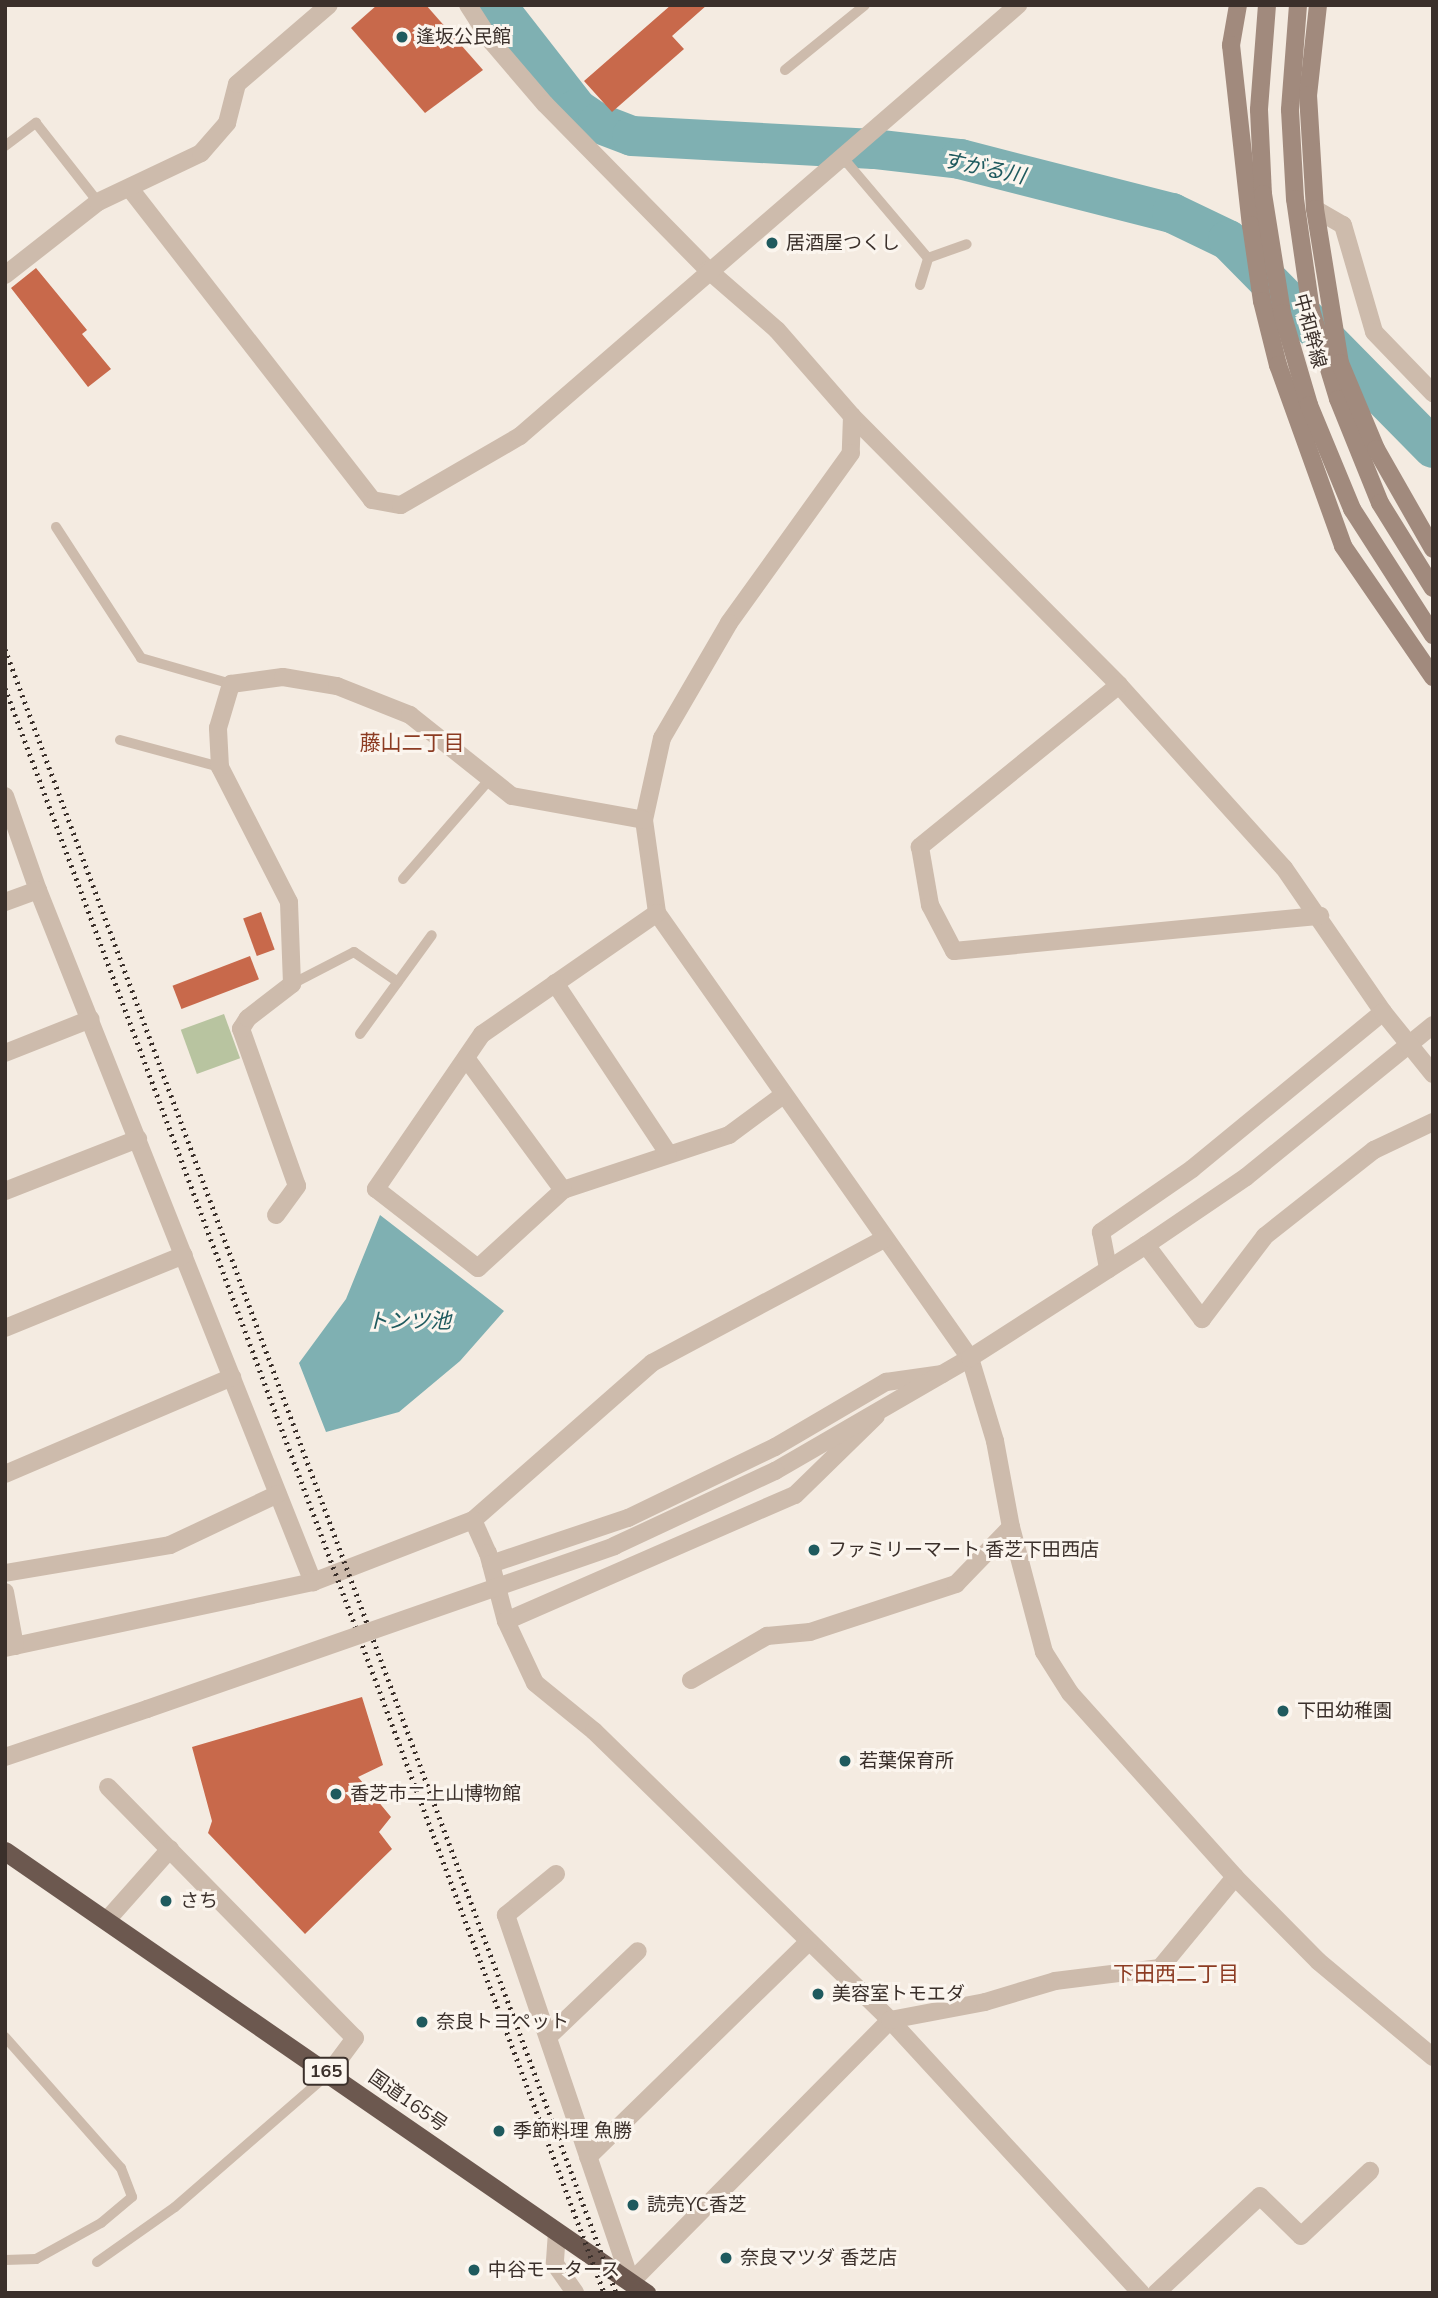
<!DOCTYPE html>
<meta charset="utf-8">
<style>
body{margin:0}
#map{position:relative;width:1438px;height:2298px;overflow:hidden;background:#f4ebe1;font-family:Mulish,"Noto Sans JP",sans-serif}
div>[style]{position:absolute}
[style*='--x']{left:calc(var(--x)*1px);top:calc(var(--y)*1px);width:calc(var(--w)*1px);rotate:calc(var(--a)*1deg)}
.green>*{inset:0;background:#b8c4a0;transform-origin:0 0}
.water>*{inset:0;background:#7fb0b2}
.river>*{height:40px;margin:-20px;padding:0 20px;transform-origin:20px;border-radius:20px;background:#7fb0b2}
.building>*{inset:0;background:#c8694b;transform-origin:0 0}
.service>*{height:10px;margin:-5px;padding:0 5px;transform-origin:5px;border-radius:5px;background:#cdbbac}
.minor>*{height:18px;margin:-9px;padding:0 9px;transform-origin:9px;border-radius:9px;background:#cdbbac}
.tertiary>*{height:18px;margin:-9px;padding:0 9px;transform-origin:9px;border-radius:9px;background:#cdbbac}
.secondary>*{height:18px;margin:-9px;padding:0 9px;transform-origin:9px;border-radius:9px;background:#a18a7d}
.trunk>*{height:19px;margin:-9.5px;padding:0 9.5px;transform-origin:9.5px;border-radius:9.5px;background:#6c584f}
.rail>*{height:5px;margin-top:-2.5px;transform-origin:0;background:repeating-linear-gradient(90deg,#3b302b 0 2px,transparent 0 7px)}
.minor-bridge>*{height:18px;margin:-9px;padding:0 9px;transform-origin:9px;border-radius:9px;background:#cdbbac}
.tertiary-bridge>*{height:18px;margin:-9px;padding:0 9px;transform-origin:9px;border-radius:9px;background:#cdbbac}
.dots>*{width:19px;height:19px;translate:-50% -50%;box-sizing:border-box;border:4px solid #fbf5ee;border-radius:50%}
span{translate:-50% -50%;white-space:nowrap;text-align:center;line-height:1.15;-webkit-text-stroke:6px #fbf5ee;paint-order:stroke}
.shield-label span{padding:2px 5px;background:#fbf5ee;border:2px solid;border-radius:5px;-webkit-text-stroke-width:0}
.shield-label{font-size:18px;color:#3b302b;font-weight:700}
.poi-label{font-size:19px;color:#3b302b}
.left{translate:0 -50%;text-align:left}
.street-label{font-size:19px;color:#3b302b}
.water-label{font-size:21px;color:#1f5a5e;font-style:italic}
.neighbourhood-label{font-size:21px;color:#8c3b22}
.frame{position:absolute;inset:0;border:7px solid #3b302b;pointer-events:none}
</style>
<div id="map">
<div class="green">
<i style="left:224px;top:1014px;width:47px;height:46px;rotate:70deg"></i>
</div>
<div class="water">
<i style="clip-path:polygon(380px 1215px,504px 1311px,460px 1361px,399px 1412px,326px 1432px,299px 1363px,346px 1299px)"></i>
</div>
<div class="river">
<i style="--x:496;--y:5;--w:132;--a:52.1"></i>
<i style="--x:577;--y:109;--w:25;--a:34"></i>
<i style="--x:598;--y:123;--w:36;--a:21"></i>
<i style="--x:632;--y:136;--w:242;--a:3.1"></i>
<i style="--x:874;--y:149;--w:87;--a:6.6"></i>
<i style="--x:960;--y:159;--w:219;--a:14.3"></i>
<i style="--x:1172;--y:213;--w:62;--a:25.7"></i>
<i style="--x:1228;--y:240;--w:292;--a:45.4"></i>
</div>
<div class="building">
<i style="clip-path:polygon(377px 5px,426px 5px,483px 70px,425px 113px,351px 28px)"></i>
<i style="clip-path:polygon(671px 5px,707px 5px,672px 36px,684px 49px,612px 112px,584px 81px)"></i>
<i style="clip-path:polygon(36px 268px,87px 330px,82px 334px,111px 369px,88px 387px,11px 288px)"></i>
<i style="left:261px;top:912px;width:40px;height:19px;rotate:70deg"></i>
<i style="left:250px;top:956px;width:25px;height:83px;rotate:69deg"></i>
<i style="clip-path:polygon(362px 1697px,383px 1765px,358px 1777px,391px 1817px,379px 1832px,392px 1849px,305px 1934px,208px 1833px,212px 1821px,192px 1747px)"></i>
</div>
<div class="service">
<i style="--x:785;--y:70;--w:103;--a:-39.1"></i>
<i style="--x:5;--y:146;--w:39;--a:-37"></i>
<i style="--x:36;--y:123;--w:100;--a:51.9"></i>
<i style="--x:844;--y:159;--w:130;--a:49.7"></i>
<i style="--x:928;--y:258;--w:41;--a:-19.7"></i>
<i style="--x:920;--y:285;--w:28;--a:-73"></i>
<i style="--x:56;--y:527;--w:156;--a:57"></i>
<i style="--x:141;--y:658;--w:94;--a:16.1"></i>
<i style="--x:120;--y:740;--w:104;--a:15.1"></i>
<i style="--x:403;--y:879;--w:131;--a:-49"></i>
<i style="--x:292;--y:984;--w:70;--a:-27.3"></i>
<i style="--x:354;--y:952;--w:53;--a:34.3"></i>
<i style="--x:360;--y:1034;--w:122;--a:-54"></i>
<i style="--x:5;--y:2037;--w:175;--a:48.5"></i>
<i style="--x:121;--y:2168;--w:31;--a:69"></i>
<i style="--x:132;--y:2197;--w:40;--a:140"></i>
<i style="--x:101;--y:2223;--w:74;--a:151"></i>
<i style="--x:36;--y:2259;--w:31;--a:178"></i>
<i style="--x:97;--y:2262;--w:95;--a:-35.2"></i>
<i style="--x:175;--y:2207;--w:204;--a:-41"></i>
</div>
<div class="minor">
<i style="--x:468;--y:5;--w:43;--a:57.4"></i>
<i style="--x:491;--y:41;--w:83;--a:49.4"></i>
<i style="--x:545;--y:104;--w:233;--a:45.5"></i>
<i style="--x:708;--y:270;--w:91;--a:41"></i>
<i style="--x:777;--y:330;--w:114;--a:48.9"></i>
<i style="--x:852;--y:416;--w:379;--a:45.2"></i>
<i style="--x:1119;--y:685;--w:246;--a:48"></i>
<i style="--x:1284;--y:868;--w:175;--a:55.5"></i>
<i style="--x:1383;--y:1012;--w:247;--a:140.6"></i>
<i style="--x:1192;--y:1169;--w:111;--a:145.3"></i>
<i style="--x:1101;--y:1232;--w:38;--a:79"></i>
<i style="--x:131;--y:190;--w:393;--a:52.1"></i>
<i style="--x:372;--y:500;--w:29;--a:10"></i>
<i style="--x:401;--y:505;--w:138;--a:-30.1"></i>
<i style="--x:520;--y:436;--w:659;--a:-40.87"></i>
<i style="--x:1315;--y:209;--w:32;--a:30"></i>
<i style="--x:1343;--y:225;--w:111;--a:73.8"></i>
<i style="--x:1374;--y:332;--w:85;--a:46"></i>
<i style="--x:5;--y:275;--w:118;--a:-38.1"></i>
<i style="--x:98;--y:202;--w:114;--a:-25.4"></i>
<i style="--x:201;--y:153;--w:40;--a:-49"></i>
<i style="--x:227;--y:123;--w:40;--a:-75.6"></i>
<i style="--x:237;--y:84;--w:121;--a:-40.7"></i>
<i style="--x:852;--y:416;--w:37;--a:92"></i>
<i style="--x:851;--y:453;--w:209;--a:125.7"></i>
<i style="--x:729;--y:623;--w:133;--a:120.2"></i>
<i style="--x:662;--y:738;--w:84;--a:102.4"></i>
<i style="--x:644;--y:820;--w:94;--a:82"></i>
<i style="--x:657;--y:913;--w:544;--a:54.88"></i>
<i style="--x:1119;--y:685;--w:257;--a:140.9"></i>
<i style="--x:920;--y:847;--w:59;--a:80.2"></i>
<i style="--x:930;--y:905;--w:52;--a:62.4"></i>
<i style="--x:954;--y:951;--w:368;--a:-5.5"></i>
<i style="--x:5;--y:796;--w:100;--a:70.7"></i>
<i style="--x:38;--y:890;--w:745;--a:68.33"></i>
<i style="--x:313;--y:1582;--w:315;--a:167.9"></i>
<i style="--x:5;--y:902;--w:35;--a:-20"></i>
<i style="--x:657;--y:913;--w:213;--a:145.3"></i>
<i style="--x:482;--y:1034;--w:188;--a:124.4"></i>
<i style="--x:376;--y:1189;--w:129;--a:37.8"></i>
<i style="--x:478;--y:1268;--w:115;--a:-42.5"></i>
<i style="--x:563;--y:1190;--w:175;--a:-18.3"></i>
<i style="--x:729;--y:1135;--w:67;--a:-36.5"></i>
<i style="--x:555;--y:983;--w:204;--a:56.4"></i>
<i style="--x:5;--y:1053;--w:92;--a:-21.6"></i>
<i style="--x:466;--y:1058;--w:164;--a:53.7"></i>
<i style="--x:5;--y:1191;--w:143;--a:-21.4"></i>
<i style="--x:276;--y:1215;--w:36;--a:-54"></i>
<i style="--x:297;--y:1186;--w:167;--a:-109.6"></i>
<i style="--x:241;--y:1029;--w:13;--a:-58"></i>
<i style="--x:248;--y:1018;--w:56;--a:-37.7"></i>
<i style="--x:292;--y:984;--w:82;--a:-92.1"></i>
<i style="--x:289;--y:902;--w:152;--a:-117.1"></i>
<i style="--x:220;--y:767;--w:39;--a:-93"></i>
<i style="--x:218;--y:728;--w:46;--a:-73.5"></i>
<i style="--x:231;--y:684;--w:52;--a:-7.7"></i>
<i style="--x:283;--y:677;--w:55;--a:9.5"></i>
<i style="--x:337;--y:686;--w:79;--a:21.7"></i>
<i style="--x:410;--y:715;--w:130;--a:38.5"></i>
<i style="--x:512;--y:796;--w:134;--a:10.3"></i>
<i style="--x:884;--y:1239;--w:263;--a:151.9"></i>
<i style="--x:652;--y:1363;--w:238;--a:138.7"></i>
<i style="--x:473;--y:1520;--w:36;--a:66"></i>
<i style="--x:488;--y:1553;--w:70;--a:75.2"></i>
<i style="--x:506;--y:1621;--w:68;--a:64.9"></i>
<i style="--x:535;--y:1683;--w:76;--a:39.1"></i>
<i style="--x:594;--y:1731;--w:414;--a:44.3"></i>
<i style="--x:890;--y:2020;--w:371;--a:47.4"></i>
<i style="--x:1146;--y:1245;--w:93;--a:52.9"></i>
<i style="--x:1202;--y:1319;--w:104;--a:-52.8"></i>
<i style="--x:1265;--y:1236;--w:139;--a:-38.3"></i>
<i style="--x:1374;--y:1150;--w:65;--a:-25.4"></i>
<i style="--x:5;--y:1328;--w:193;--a:-22.2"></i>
<i style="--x:5;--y:1474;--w:247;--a:-23.1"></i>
<i style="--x:491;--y:1564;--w:145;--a:-18.6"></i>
<i style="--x:628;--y:1518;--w:163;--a:-25.8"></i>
<i style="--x:775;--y:1447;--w:129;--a:-30.4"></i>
<i style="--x:886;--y:1382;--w:57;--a:-8.1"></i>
<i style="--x:5;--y:1573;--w:167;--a:-9.6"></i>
<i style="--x:170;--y:1545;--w:119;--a:-25.3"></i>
<i style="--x:313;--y:1582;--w:172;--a:-21.2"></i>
<i style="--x:5;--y:1592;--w:55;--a:79.5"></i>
<i style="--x:506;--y:1621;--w:315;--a:-23.6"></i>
<i style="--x:795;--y:1495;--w:113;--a:-44.3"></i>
<i style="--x:691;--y:1680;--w:88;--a:-30.1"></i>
<i style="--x:767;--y:1636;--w:43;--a:-5.3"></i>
<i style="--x:810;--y:1632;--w:154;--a:-18.2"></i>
<i style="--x:956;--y:1584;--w:79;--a:-46"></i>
<i style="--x:108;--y:1787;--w:352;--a:45.5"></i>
<i style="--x:355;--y:2038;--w:44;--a:126.6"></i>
<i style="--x:556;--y:1874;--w:65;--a:140.6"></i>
<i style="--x:506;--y:1915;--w:388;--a:71.2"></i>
<i style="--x:631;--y:2282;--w:368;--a:-45.3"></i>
<i style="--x:890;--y:2020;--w:97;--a:-10.7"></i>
<i style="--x:985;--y:2002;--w:73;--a:-16.7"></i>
<i style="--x:1055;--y:1981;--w:106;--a:-7.1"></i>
<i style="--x:1160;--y:1968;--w:118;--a:-50.5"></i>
<i style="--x:107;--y:1920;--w:95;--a:-48.4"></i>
<i style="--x:1318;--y:1961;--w:150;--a:39.9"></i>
<i style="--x:548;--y:2037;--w:124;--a:-43.7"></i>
<i style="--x:588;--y:2157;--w:309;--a:-44.3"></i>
<i style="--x:557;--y:2232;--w:32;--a:94"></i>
<i style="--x:555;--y:2264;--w:35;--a:55"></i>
<i style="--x:1156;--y:2293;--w:142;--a:-43"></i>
<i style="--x:1260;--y:2196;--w:57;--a:44.3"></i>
<i style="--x:1301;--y:2236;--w:95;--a:-43.3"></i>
</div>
<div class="tertiary">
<i style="--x:970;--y:1358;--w:87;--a:73.2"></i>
<i style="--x:995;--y:1441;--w:87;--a:79.5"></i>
<i style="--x:1011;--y:1527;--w:129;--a:75.2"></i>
<i style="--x:1044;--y:1652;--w:49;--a:57.6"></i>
<i style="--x:1070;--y:1693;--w:247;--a:48.1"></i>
<i style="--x:1235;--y:1877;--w:118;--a:45.3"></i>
<i style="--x:775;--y:1471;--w:225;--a:-30.1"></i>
<i style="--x:970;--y:1358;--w:209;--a:-32.7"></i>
<i style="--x:1146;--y:1245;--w:121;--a:-34.2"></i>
<i style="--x:1246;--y:1177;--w:241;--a:-39.1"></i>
<i style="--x:5;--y:1757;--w:150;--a:-18.7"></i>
</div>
<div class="secondary">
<i style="--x:1238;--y:5;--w:41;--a:99.9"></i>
<i style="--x:1231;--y:45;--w:181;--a:83.7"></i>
<i style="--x:1251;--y:225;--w:77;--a:81.8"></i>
<i style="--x:1262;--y:301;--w:66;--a:76"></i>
<i style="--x:1278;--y:365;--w:192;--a:70.2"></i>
<i style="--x:1343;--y:546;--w:159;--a:55.5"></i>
<i style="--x:1267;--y:5;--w:105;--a:94.4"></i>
<i style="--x:1259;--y:110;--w:84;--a:87.3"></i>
<i style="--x:1263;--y:194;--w:121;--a:80.9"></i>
<i style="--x:1282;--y:313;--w:96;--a:73.6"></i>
<i style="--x:1309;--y:405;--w:113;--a:67.5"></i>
<i style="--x:1352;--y:509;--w:150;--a:57.3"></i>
<i style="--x:1298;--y:5;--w:105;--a:94.4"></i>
<i style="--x:1290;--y:110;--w:89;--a:86.8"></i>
<i style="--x:1295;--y:199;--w:112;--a:81.8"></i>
<i style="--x:1311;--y:310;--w:93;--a:73.1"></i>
<i style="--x:1338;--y:399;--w:112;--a:68"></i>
<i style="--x:1380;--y:503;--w:100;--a:58.1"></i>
<i style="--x:1318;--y:5;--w:91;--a:96.3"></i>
<i style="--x:1308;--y:95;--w:114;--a:86.5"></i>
<i style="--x:1315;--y:209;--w:156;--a:80.8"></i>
<i style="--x:1340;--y:363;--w:93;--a:67.3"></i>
<i style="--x:1376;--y:449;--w:115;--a:60.3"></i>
</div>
<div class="trunk">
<i style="--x:5;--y:1851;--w:779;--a:34.59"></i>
</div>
<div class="rail">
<i style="--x:5;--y:649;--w:1754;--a:69.61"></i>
<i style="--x:5;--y:688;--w:1713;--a:69.53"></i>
</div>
<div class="minor-bridge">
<i style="--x:1383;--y:1012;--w:80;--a:51.1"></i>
</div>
<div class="tertiary-bridge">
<i style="--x:147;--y:1709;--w:495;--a:-19.2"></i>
<i style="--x:614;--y:1546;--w:178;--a:-25"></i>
</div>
<div class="dots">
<i style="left:402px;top:37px;background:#1f5a5e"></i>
<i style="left:772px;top:243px;background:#1f5a5e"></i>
<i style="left:814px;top:1550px;background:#1f5a5e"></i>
<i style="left:1283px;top:1711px;background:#1f5a5e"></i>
<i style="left:845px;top:1761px;background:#1f5a5e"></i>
<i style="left:336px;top:1794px;background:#1f5a5e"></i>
<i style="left:166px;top:1901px;background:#1f5a5e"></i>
<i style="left:818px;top:1994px;background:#1f5a5e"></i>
<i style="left:422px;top:2022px;background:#1f5a5e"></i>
<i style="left:499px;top:2131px;background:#1f5a5e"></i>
<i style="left:633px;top:2205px;background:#1f5a5e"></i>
<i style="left:726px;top:2258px;background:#1f5a5e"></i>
<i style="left:474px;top:2270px;background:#1f5a5e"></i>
</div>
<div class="shield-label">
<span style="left:326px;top:2071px">165</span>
</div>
<div class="poi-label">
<span class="left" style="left:416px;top:37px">逢坂公民館</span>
<span class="left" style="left:786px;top:243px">居酒屋つくし</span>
<span class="left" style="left:828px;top:1550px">ファミリーマート 香芝下田西店</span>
<span class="left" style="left:1297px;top:1711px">下田幼稚園</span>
<span class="left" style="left:859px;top:1761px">若葉保育所</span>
<span class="left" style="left:350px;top:1794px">香芝市二上山博物館</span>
<span class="left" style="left:180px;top:1901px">さち</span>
<span class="left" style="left:832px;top:1994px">美容室トモエダ</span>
<span class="left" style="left:436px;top:2022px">奈良トヨペット</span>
<span class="left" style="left:513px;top:2131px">季節料理 魚勝</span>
<span class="left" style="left:647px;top:2205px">読売YC香芝</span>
<span class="left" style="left:740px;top:2258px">奈良マツダ 香芝店</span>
<span class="left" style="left:488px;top:2270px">中谷モータース</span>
</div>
<div class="street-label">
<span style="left:1310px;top:331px;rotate:75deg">中和幹線</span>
<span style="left:408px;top:2101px;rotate:35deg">国道165号</span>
</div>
<div class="water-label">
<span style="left:984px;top:167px;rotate:12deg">すがる川</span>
<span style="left:409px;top:1320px">トンツ池</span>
</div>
<div class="neighbourhood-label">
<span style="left:412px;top:742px">藤山二丁目</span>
<span style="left:1176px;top:1973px">下田西二丁目</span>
</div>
<div class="frame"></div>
</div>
